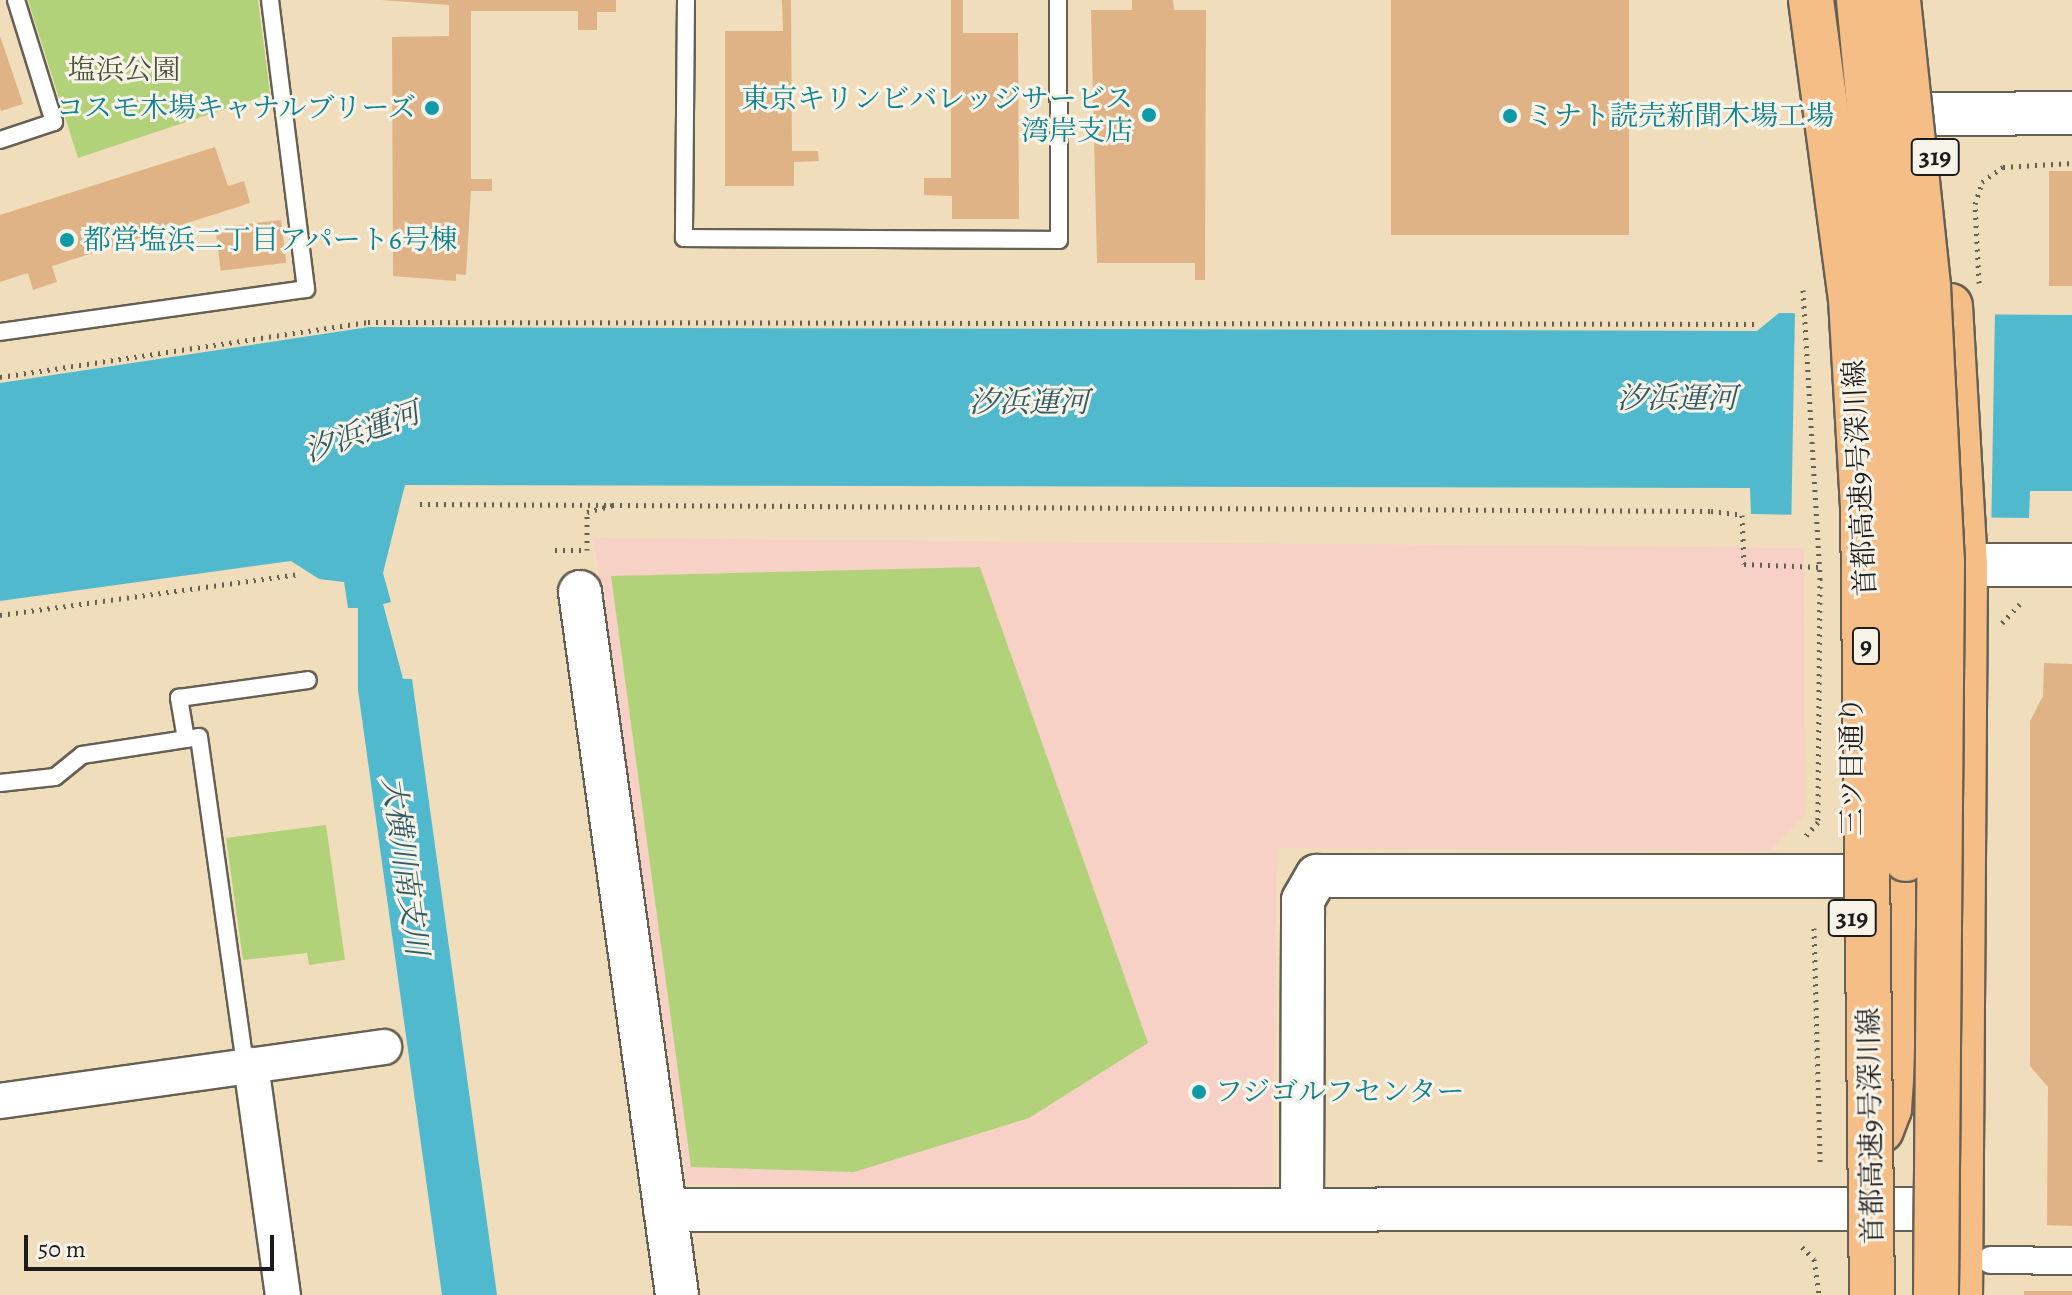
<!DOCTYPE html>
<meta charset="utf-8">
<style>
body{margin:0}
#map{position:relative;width:2072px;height:1295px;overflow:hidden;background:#efddbb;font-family:Alegreya,"Noto Serif JP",serif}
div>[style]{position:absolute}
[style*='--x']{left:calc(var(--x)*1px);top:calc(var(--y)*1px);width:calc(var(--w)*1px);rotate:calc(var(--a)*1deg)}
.built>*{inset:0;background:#f7d1c6}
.green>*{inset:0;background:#b2d279}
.water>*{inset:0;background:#50b9ce}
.pier>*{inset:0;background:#efddbb;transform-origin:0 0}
.building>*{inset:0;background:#dfb385;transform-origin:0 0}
.path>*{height:5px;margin-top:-2.5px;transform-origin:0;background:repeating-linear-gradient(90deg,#666054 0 2px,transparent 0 8px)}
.roads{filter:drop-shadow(2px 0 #666054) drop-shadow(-2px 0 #666054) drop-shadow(0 2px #666054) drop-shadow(0 -2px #666054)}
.service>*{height:16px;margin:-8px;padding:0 8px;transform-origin:8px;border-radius:8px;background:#fff}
.pedestrian>*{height:26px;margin:-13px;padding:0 13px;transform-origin:13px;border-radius:13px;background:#fff}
.minor>*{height:34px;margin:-17px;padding:0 17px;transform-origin:17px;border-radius:17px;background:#fff}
.tertiary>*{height:42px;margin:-21px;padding:0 21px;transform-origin:21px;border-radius:21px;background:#fff}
.primary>*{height:44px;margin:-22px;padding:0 22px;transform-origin:22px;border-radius:22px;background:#f6be87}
.motorway>*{height:44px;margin:-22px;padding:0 22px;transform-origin:22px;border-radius:22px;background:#f6be87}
.bridges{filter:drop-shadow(2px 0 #666054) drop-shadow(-2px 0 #666054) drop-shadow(0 2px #666054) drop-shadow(0 -2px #666054)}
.motorway-bridge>*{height:44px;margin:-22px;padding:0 22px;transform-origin:22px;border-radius:22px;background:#f6be87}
.dots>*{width:22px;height:22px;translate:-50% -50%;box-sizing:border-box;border:4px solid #f7f3e8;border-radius:50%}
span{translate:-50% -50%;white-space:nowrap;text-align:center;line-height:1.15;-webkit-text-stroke:6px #f7f3e8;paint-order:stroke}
.shield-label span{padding:2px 6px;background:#f7f3e8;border:2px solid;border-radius:6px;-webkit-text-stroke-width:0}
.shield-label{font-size:26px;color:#1c1c1c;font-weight:700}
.park-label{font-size:28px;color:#495338}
.culture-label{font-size:28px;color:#0d838f}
.right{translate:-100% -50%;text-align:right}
.left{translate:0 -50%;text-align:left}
.street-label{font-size:28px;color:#1c1c1c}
.water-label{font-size:30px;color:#315b63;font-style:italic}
.scale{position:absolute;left:24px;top:1235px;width:250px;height:36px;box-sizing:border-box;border:4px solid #1c1c1c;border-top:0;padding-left:10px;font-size:24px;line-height:28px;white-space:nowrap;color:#1c1c1c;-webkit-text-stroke:6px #f7f3e8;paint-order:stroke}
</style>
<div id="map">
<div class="built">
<i style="clip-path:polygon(594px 538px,1804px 548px,1805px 814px,1769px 851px,1277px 848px,1272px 1185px,687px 1184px)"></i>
</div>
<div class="green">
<i style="clip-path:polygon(28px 0,258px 0,270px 94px,78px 158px)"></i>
<i style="clip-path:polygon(980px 567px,1148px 1043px,1029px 1118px,854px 1172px,691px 1167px,611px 576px)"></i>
<i style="clip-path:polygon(326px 825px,345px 960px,309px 965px,307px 953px,243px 960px,226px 838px)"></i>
</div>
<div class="water">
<i style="clip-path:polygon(1779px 313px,2072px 315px,2072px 491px,2030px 491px,2029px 518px,1751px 514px,1750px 488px,405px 485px,383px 573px,391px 602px,383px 604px,403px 679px,412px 679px,497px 1295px,442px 1295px,358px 690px,358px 608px,348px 608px,344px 582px,319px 579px,291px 561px,0 601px,0 383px,369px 327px,1757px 331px)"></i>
</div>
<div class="pier">
<i style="left:1795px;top:309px;width:200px;height:209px;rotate:1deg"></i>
</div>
<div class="building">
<i style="clip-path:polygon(381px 0,616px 0,616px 12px,597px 12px,597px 30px,578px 30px,578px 11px,471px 11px,471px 179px,492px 179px,492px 191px,471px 191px,466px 275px,456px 274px,456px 281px,393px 276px,392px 37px,449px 36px,449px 5px)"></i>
<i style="clip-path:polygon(782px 0,791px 0,792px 151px,818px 151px,819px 161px,794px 162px,794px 186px,725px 186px,725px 31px,783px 31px)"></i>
<i style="clip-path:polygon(951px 0,963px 0,963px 33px,1018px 33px,1019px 219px,952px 219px,952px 196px,924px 195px,924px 178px,951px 178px)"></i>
<i style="clip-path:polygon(1132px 0,1173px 0,1174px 10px,1206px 10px,1205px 280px,1195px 280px,1195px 263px,1097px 263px,1091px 10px,1132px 10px)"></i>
<i style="left:1391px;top:0;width:238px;height:235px"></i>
<i style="clip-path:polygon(0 36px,23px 104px,1px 111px,0 107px)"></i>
<i style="clip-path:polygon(215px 147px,228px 186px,244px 181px,250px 203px,52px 266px,57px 282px,33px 290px,28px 273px,0 282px,0 215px)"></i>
<i style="left:2049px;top:171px;width:23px;height:115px"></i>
<i style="left:281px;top:220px;width:43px;height:66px;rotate:83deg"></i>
<i style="clip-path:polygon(2044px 663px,2072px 664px,2072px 1226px,2047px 1225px,2048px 1087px,2030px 1066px,2030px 721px,2043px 696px)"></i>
<i style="left:2024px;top:1291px;width:48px;height:4px"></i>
</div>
<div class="path">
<i style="--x:1979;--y:283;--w:79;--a:-92.9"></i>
<i style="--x:1975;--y:204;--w:23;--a:-72"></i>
<i style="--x:1982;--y:182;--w:26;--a:-36"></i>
<i style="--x:2003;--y:167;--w:69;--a:-3.3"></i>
<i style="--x:1803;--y:290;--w:289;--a:86.6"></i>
<i style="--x:1820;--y:578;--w:244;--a:90.5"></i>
<i style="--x:1818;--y:822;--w:23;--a:131"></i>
<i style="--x:0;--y:377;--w:372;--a:-8.5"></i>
<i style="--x:368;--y:322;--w:1391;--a:0.08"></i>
<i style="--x:420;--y:504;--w:1291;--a:0.31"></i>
<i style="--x:1711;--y:511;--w:31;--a:7"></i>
<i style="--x:1742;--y:515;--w:49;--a:87.7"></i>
<i style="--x:1744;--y:564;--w:75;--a:2.3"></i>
<i style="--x:555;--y:550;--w:32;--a:0"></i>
<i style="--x:587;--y:550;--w:38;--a:-90"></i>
<i style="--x:587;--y:512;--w:27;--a:-15"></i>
<i style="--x:0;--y:615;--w:301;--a:-7.8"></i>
<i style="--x:2002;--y:623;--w:26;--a:-47"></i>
<i style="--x:1814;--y:928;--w:237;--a:88.5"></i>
<i style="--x:1802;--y:1247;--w:17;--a:45"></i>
<i style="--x:1814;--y:1259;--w:36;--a:82"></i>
</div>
<div class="roads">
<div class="service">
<i style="--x:686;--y:0;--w:238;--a:90.5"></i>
<i style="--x:684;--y:238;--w:375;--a:0.3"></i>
<i style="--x:1059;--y:240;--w:240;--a:-90.2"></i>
<i style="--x:0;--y:140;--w:57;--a:-18.4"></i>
<i style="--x:54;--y:122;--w:128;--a:-107.3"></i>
<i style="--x:0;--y:332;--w:309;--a:-8"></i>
<i style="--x:306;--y:289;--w:291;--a:-97.1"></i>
<i style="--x:186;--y:739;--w:42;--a:-99.7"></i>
<i style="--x:179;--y:698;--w:130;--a:-7.9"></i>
<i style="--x:0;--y:783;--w:55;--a:-6.2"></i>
<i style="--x:55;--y:777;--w:35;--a:-39"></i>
<i style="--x:82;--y:755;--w:118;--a:-8.7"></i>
<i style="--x:199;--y:737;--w:332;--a:82"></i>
</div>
<div class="pedestrian">
<i style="--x:1991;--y:1260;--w:81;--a:0.7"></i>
</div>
<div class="minor">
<i style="--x:251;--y:1065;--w:232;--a:82.1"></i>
<i style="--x:0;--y:1101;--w:388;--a:-8"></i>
</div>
<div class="tertiary">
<i style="--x:1873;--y:115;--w:199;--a:-0.6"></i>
<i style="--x:1965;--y:565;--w:107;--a:0"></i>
<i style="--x:580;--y:592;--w:710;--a:82.14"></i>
<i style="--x:1302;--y:1209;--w:309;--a:-89.8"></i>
<i style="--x:1303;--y:900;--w:28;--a:-60"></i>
<i style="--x:1317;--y:876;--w:535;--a:0"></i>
<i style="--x:665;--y:1210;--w:1296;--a:-0.04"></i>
</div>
<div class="primary">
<i style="--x:1950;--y:306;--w:259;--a:86.7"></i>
<i style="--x:1965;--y:565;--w:730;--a:90.39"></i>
</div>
<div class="motorway">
<i style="--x:1881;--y:1130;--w:22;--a:-69"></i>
<i style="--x:1889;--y:1109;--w:251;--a:-86.1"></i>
</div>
</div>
<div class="bridges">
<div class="motorway-bridge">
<i style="--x:1811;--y:0;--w:302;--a:82.4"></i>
<i style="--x:1851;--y:299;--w:207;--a:86.7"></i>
<i style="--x:1863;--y:506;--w:789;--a:89.35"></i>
<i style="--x:1859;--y:0;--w:418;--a:84.6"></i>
<i style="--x:1898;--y:416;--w:443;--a:89"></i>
<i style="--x:1898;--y:0;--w:289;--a:84"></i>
<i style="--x:1928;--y:287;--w:274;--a:87.1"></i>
<i style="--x:1942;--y:561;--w:734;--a:90.47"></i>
</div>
</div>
<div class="dots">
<i style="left:432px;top:108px;background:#0f9aa8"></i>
<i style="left:1149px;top:115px;background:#0f9aa8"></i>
<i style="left:1510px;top:116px;background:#0f9aa8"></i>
<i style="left:67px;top:240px;background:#0f9aa8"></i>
<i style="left:1199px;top:1092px;background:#0f9aa8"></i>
</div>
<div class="shield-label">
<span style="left:1935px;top:157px">319</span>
<span style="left:1866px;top:646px">9</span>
<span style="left:1852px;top:918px">319</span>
</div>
<div class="park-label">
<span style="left:124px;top:70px">塩浜公園</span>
</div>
<div class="culture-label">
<span class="right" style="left:1133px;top:115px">東京キリンビバレッジサービス<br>湾岸支店</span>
<span class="right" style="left:416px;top:108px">コスモ木場キャナルブリーズ</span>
<span class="left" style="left:1526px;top:116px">ミナト読売新聞木場工場</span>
<span class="left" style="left:83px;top:240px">都営塩浜二丁目アパート6号棟</span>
<span class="left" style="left:1215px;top:1092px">フジゴルフセンター</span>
</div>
<div class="street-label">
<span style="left:1860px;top:478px;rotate:-93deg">首都高速9号深川線</span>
<span style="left:1852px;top:766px;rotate:-90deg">三ツ目通り</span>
<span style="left:1871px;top:1126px;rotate:-91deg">首都高速9号深川線</span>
</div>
<div class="water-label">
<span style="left:1677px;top:398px">汐浜運河</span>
<span style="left:1029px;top:402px">汐浜運河</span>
<span style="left:362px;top:432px;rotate:-20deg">汐浜運河</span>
<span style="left:405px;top:866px;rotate:82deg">大横川南支川</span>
</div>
<div class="scale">50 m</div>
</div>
